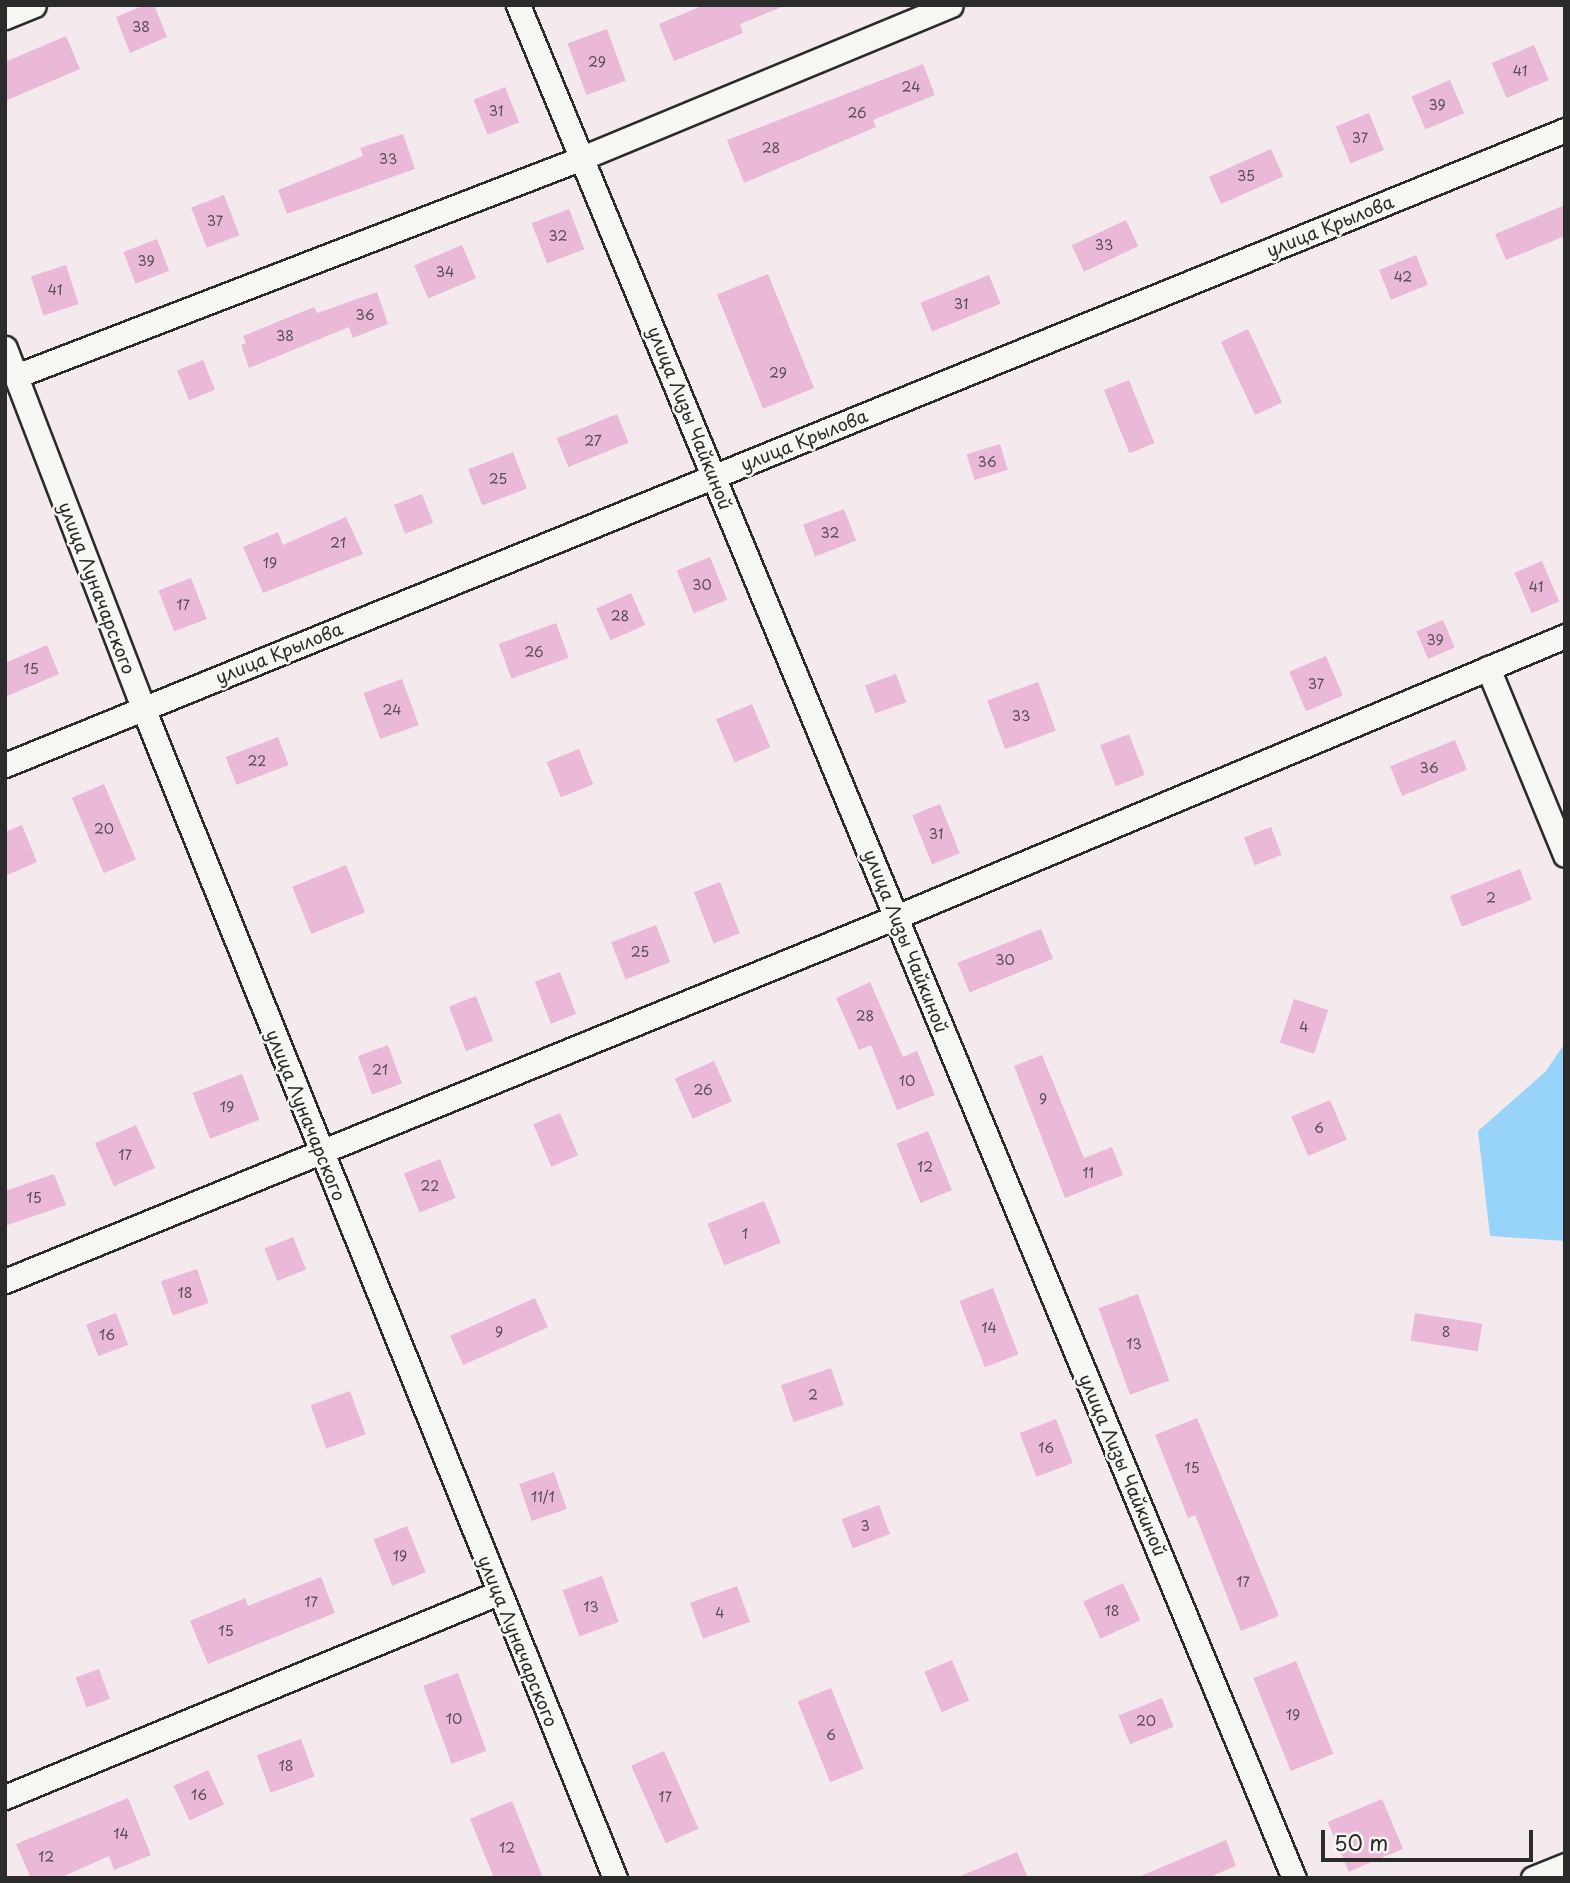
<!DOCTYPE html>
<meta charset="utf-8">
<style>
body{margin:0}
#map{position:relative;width:1570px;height:1883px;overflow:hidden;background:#f4eaed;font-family:"Playpen Sans",sans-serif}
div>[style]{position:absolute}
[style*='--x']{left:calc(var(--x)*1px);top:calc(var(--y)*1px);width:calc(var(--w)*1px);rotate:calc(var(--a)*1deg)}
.water>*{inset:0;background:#98d4f9}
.building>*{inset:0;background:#ebb9d8;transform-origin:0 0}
.roads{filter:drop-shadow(2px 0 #2b2b2b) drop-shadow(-2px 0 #2b2b2b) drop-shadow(0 2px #2b2b2b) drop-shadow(0 -2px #2b2b2b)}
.minor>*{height:23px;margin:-11.5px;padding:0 11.5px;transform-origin:11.5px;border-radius:11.5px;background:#f6f6f2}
span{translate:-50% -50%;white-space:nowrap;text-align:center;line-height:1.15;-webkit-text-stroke:5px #f6f6f2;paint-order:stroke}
.number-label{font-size:14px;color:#5b4e56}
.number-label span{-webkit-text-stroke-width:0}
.street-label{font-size:18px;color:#2b2b2b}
.frame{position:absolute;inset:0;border:7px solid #2b2b2b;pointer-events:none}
.scale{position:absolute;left:1321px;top:1830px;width:212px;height:32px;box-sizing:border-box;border:4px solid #2b2b2b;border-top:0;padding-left:9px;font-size:21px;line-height:24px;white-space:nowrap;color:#2b2b2b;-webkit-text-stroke:5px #f6f6f2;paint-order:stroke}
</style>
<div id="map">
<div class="water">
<i style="clip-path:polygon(1565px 1043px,1565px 1241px,1490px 1236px,1478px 1131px,1546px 1071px)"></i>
</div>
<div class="building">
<i style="clip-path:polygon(145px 5px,154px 5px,167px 37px,130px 53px,116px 17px)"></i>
<i style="clip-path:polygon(704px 5px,784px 5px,784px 6px,740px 24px,743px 33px,674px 61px,659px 24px)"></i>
<i style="left:607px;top:29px;width:55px;height:42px;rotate:70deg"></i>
<i style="clip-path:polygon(66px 36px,80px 69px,5px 101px,5px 62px)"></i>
<i style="left:1534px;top:45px;width:38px;height:46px;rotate:67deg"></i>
<i style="clip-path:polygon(923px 64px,935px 95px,873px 120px,876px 127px,744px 183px,727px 140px)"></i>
<i style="left:1450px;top:80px;width:36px;height:42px;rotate:67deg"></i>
<i style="left:505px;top:87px;width:38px;height:34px;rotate:68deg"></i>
<i style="left:1369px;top:113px;width:40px;height:36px;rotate:68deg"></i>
<i style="clip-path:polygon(403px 134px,415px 169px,287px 214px,278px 190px,363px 156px,360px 148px)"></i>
<i style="left:1271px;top:149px;width:30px;height:68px;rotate:66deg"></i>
<i style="left:224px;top:195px;width:43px;height:35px;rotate:69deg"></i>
<i style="clip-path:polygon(1565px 205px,1565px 236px,1506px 260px,1495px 234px)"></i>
<i style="left:569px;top:209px;width:43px;height:40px;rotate:69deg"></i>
<i style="left:1126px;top:220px;width:29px;height:60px;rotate:65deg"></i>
<i style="left:157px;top:239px;width:34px;height:36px;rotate:69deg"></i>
<i style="left:462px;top:245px;width:36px;height:52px;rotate:67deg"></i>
<i style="left:1416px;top:255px;width:32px;height:40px;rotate:68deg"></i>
<i style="left:66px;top:265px;width:41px;height:37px;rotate:72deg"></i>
<i style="left:768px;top:274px;width:123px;height:55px;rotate:68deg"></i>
<i style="left:989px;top:275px;width:31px;height:74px;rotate:68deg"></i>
<i style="clip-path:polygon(377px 292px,388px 324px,353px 338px,349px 327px,249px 368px,241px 345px,246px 343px,243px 336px,314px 307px,317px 313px)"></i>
<i style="left:1248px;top:329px;width:81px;height:30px;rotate:65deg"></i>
<i style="left:203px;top:360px;width:32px;height:28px;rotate:68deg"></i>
<i style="left:1129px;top:380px;width:68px;height:27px;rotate:68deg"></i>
<i style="left:617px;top:414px;width:31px;height:65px;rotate:68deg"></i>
<i style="left:1000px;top:444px;width:27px;height:35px;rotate:73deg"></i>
<i style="left:513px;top:452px;width:39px;height:48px;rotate:69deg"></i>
<i style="left:422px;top:494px;width:31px;height:30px;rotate:69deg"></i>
<i style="left:844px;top:509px;width:34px;height:44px;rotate:69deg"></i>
<i style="clip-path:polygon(346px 517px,363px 554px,263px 593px,243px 547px,278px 532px,283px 545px)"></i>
<i style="left:710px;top:557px;width:46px;height:36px;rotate:68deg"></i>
<i style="left:1542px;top:561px;width:44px;height:30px;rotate:67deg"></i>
<i style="left:191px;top:578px;width:44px;height:35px;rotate:69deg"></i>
<i style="left:631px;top:593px;width:35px;height:38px;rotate:66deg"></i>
<i style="left:1443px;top:620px;width:30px;height:29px;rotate:67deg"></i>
<i style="left:556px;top:623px;width:37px;height:61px;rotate:70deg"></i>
<i style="clip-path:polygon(47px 645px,59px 674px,5px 697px,5px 663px)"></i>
<i style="left:1326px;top:656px;width:43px;height:40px;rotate:67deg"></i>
<i style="left:896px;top:674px;width:30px;height:33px;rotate:70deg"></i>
<i style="left:402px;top:679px;width:49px;height:41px;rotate:70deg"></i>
<i style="left:1038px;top:682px;width:52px;height:54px;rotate:70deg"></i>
<i style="left:752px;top:704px;width:47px;height:39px;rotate:67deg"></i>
<i style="left:1129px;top:734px;width:44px;height:31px;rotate:69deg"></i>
<i style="left:278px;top:737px;width:30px;height:56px;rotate:69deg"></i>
<i style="left:1455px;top:740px;width:32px;height:70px;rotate:68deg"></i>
<i style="left:579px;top:749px;width:38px;height:35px;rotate:68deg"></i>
<i style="left:104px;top:784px;width:82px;height:35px;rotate:67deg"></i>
<i style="left:940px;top:804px;width:53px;height:30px;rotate:68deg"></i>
<i style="clip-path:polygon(22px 825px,37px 862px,5px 876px,5px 832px)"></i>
<i style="left:1271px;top:827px;width:30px;height:29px;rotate:69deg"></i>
<i style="left:346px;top:865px;width:51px;height:58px;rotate:68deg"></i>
<i style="left:1520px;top:869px;width:33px;height:75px;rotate:69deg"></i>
<i style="left:720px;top:882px;width:55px;height:28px;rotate:69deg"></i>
<i style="left:656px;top:925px;width:40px;height:48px;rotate:69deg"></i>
<i style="left:1041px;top:929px;width:32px;height:90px;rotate:68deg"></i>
<i style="left:560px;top:972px;width:45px;height:27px;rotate:69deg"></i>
<i style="clip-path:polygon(870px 982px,903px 1057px,917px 1051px,935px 1095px,897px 1110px,871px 1045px,859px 1050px,836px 998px)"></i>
<i style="left:476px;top:996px;width:48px;height:29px;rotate:69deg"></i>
<i style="left:1294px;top:999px;width:36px;height:46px;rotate:18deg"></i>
<i style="left:388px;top:1045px;width:41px;height:32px;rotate:70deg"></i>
<i style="clip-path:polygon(1042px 1055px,1084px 1158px,1112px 1147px,1123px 1175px,1065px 1198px,1014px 1066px)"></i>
<i style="left:714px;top:1061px;width:44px;height:43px;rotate:66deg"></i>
<i style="left:242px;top:1074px;width:49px;height:53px;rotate:69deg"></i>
<i style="left:1330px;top:1100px;width:43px;height:42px;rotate:67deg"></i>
<i style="left:560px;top:1113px;width:46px;height:29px;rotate:67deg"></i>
<i style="left:136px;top:1125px;width:47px;height:45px;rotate:66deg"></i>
<i style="left:928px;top:1131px;width:64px;height:34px;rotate:68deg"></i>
<i style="left:440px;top:1159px;width:42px;height:39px;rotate:68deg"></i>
<i style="clip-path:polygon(54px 1174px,66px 1205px,5px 1226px,5px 1191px)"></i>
<i style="left:764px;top:1201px;width:45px;height:61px;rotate:68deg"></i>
<i style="left:293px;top:1237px;width:35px;height:31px;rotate:68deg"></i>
<i style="left:197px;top:1269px;width:36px;height:38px;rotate:71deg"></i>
<i style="left:993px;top:1288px;width:71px;height:36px;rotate:69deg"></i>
<i style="left:1138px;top:1294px;width:92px;height:42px;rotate:70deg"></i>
<i style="left:535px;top:1298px;width:32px;height:93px;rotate:66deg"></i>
<i style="left:116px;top:1313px;width:34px;height:32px;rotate:69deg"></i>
<i style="left:1415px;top:1313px;width:68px;height:28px;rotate:9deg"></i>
<i style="left:831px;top:1368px;width:39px;height:53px;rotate:71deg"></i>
<i style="left:350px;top:1391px;width:46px;height:42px;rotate:70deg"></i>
<i style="clip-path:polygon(1197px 1418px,1279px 1616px,1241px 1631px,1195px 1515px,1188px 1518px,1155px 1435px)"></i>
<i style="left:1056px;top:1419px;width:47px;height:39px;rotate:69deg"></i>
<i style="left:554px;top:1472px;width:39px;height:37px;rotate:71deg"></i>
<i style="left:879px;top:1505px;width:31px;height:40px;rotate:69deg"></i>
<i style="left:407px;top:1526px;width:50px;height:36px;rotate:68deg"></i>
<i style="left:602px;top:1576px;width:49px;height:42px;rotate:70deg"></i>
<i style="clip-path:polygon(321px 1577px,335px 1613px,208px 1664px,190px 1621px,245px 1598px,248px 1606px)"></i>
<i style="left:1123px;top:1583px;width:41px;height:44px;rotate:65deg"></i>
<i style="left:737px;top:1586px;width:38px;height:50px;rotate:70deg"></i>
<i style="left:952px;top:1660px;width:44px;height:30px;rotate:67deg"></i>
<i style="left:1296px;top:1661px;width:100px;height:46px;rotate:68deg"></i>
<i style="left:99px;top:1669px;width:32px;height:25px;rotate:70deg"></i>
<i style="left:458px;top:1673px;width:83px;height:37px;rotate:70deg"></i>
<i style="left:831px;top:1688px;width:87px;height:36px;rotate:68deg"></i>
<i style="left:1162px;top:1698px;width:31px;height:47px;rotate:68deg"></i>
<i style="left:301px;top:1739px;width:40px;height:47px;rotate:70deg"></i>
<i style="left:664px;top:1751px;width:85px;height:36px;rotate:66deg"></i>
<i style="left:208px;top:1770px;width:38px;height:38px;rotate:65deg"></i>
<i style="clip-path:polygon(128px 1798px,151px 1855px,114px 1870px,109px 1856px,60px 1878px,31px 1878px,16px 1844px)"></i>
<i style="left:1382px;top:1799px;width:54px;height:59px;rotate:67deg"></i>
<i style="clip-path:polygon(512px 1801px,543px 1878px,494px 1878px,470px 1819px)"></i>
<i style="clip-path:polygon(1226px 1840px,1236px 1866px,1207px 1878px,1136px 1878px)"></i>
<i style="clip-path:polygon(1017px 1852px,1028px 1878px,956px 1878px)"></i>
</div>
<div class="roads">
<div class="minor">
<i style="--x:518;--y:5;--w:2027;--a:67.5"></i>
<i style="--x:5;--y:17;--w:31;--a:-22"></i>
<i style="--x:5;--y:348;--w:386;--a:69"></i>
<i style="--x:143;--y:708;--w:1262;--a:68.03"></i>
<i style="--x:16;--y:376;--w:607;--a:-21.06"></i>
<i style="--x:582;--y:158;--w:399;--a:-22.5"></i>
<i style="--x:1488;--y:668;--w:202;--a:67.6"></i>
<i style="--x:5;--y:765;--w:1684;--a:-22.15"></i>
<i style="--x:5;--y:1281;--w:962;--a:-22.22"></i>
<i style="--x:896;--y:917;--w:726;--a:-22.78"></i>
<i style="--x:5;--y:1797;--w:534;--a:-22.48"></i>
<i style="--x:1533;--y:1878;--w:35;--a:-22"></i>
</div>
</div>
<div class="number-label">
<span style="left:141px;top:27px">38</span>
<span style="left:597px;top:62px">29</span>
<span style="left:1520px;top:71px">41</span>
<span style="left:911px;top:87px">24</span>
<span style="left:1437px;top:105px">39</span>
<span style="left:496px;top:111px">31</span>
<span style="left:857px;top:113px">26</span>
<span style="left:1360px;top:138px">37</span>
<span style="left:771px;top:148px">28</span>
<span style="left:388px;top:159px">33</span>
<span style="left:1246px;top:176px">35</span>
<span style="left:215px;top:221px">37</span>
<span style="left:558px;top:236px">32</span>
<span style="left:1104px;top:245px">33</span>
<span style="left:146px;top:261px">39</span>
<span style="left:445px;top:272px">34</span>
<span style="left:1403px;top:277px">42</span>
<span style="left:55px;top:290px">41</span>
<span style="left:961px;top:304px">31</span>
<span style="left:365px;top:315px">36</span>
<span style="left:285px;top:336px">38</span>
<span style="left:778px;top:373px">29</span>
<span style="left:593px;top:441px">27</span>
<span style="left:987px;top:462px">36</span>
<span style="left:498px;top:479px">25</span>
<span style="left:830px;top:533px">32</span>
<span style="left:338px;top:543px">21</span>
<span style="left:270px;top:563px">19</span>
<span style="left:702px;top:585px">30</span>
<span style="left:1536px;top:587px">41</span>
<span style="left:183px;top:605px">17</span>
<span style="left:620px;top:616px">28</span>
<span style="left:1435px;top:640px">39</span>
<span style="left:534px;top:652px">26</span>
<span style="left:31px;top:669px">15</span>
<span style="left:1316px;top:684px">37</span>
<span style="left:392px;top:710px">24</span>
<span style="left:1021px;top:716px">33</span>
<span style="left:257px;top:761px">22</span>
<span style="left:1429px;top:768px">36</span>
<span style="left:104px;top:829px">20</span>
<span style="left:936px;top:834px">31</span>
<span style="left:1491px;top:898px">2</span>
<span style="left:640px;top:952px">25</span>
<span style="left:1005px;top:960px">30</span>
<span style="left:865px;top:1016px">28</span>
<span style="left:1304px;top:1027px">4</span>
<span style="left:380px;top:1070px">21</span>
<span style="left:907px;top:1081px">10</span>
<span style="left:703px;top:1090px">26</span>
<span style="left:1043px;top:1099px">9</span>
<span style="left:227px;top:1107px">19</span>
<span style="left:1319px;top:1128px">6</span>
<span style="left:125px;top:1155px">17</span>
<span style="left:925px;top:1167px">12</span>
<span style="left:1088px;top:1173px">11</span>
<span style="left:430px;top:1186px">22</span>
<span style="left:34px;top:1198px">15</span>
<span style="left:745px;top:1234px">1</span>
<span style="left:185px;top:1293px">18</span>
<span style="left:989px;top:1328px">14</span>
<span style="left:499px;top:1332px">9</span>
<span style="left:1446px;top:1332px">8</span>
<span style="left:107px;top:1335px">16</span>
<span style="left:1134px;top:1344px">13</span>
<span style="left:813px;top:1395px">2</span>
<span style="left:1046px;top:1448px">16</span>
<span style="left:1192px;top:1468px">15</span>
<span style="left:543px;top:1497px">11/1</span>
<span style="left:865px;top:1526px">3</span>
<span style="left:400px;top:1556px">19</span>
<span style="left:1243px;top:1582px">17</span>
<span style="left:311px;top:1602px">17</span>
<span style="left:591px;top:1607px">13</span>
<span style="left:1112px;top:1611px">18</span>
<span style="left:720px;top:1613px">4</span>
<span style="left:226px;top:1631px">15</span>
<span style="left:1293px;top:1715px">19</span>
<span style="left:454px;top:1719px">10</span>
<span style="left:1146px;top:1721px">20</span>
<span style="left:831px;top:1735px">6</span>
<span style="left:286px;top:1766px">18</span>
<span style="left:199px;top:1795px">16</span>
<span style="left:665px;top:1797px">17</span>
<span style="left:121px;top:1834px">14</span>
<span style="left:507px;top:1848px">12</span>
<span style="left:46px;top:1857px">12</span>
</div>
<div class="street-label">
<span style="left:1330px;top:226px;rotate:-22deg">улица Крылова</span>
<span style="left:690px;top:418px;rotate:68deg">улица Лизы Чайкиной</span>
<span style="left:804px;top:440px;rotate:-22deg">улица Крылова</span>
<span style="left:97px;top:588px;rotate:69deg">улица Луначарского</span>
<span style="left:279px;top:653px;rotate:-22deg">улица Крылова</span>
<span style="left:906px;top:941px;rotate:68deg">улица Лизы Чайкиной</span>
<span style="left:306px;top:1115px;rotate:68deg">улица Луначарского</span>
<span style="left:1123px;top:1465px;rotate:67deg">улица Лизы Чайкиной</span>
<span style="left:518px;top:1641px;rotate:68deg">улица Луначарского</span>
</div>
<div class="frame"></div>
<div class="scale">50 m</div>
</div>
